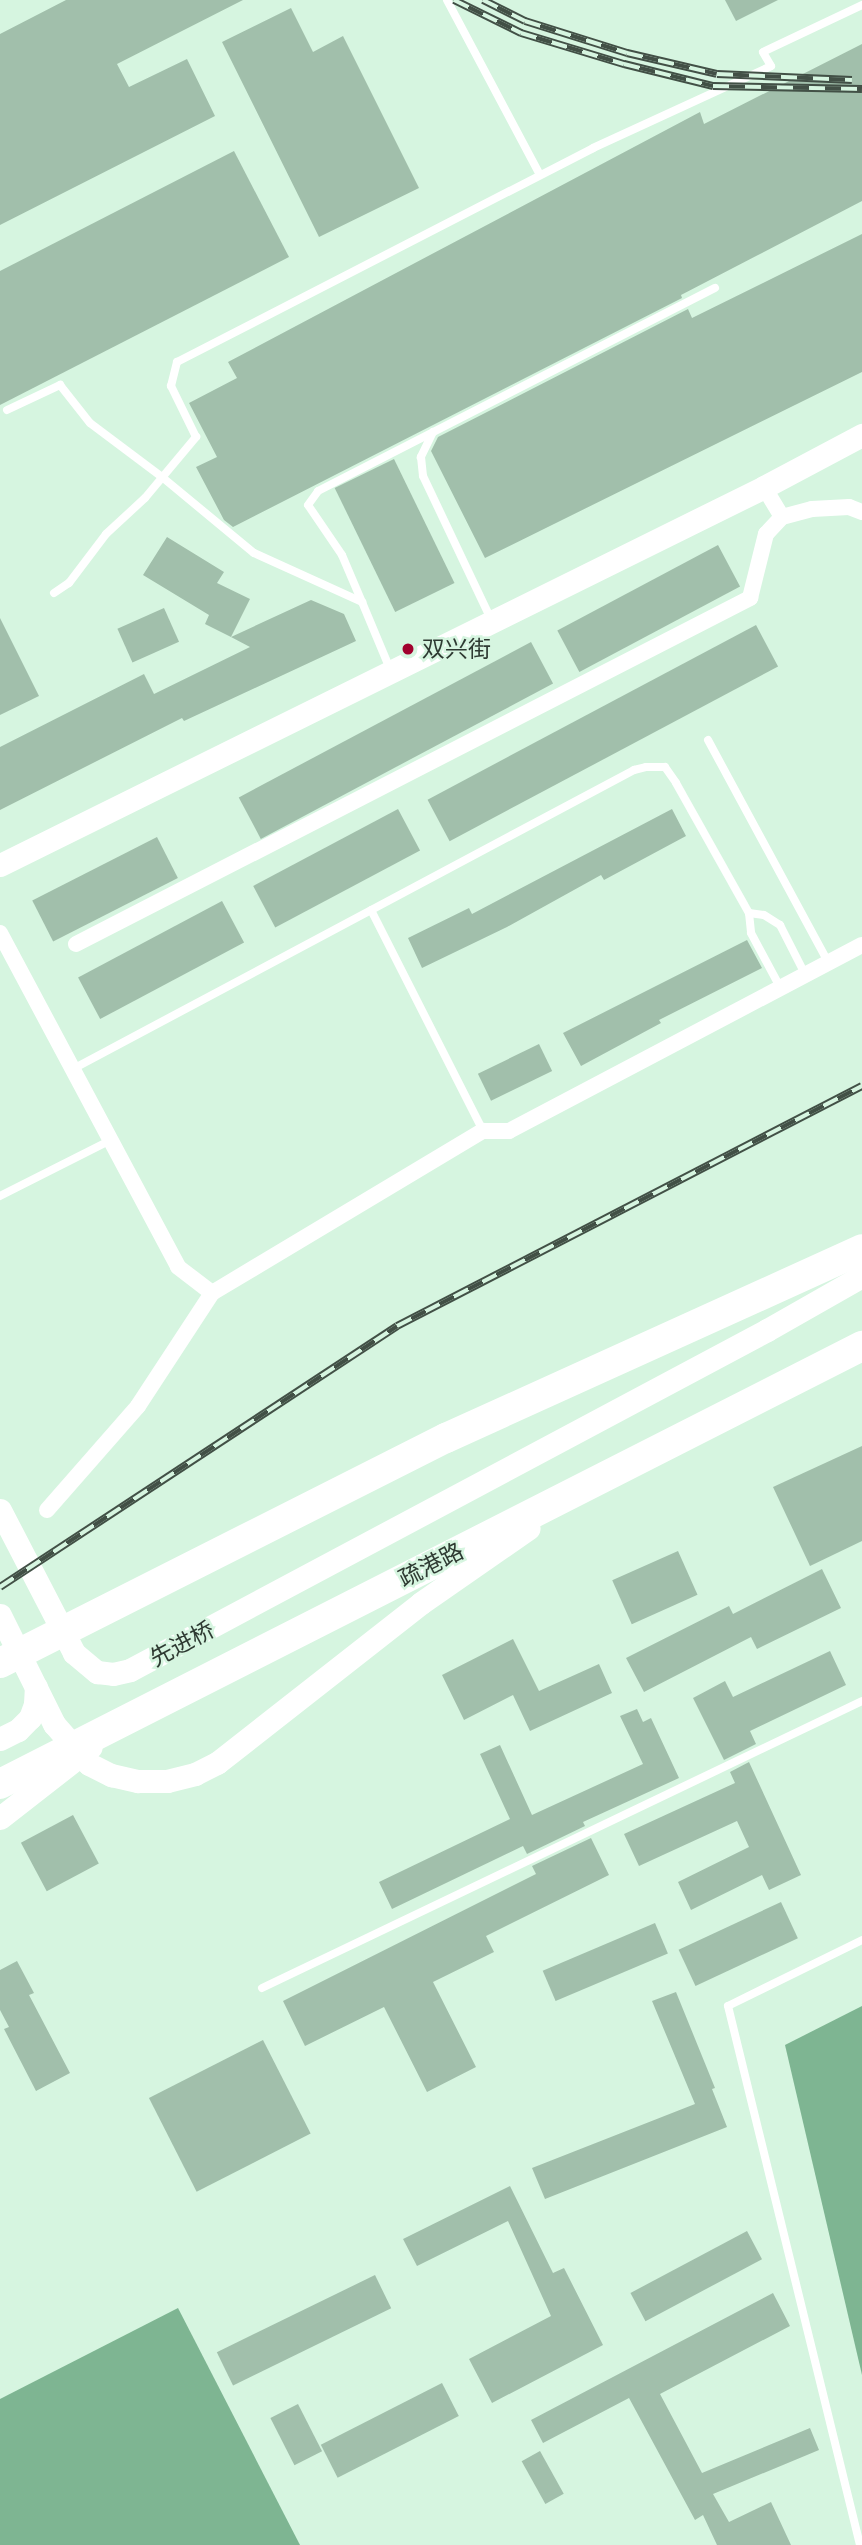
<!DOCTYPE html>
<meta charset="utf-8">
<style>
body{margin:0}
#map{position:relative;width:862px;height:2545px;overflow:hidden;background:#d6f5e0;font-family:"Archivo Narrow","Noto Sans SC",sans-serif}
div>[style]{position:absolute}
[style*='--x']{left:calc(var(--x)*1px);top:calc(var(--y)*1px);width:calc(var(--w)*1px);rotate:calc(var(--a)*1deg)}
.water>*{inset:0;background:#7eb592}
.building>*{inset:0;background:#a1bfab;transform-origin:0 0}
.lane>*{height:8px;margin:-4px;padding:0 4px;transform-origin:4px;border-radius:4px;background:#fff}
.street>*{height:16px;margin:-8px;padding:0 8px;transform-origin:8px;border-radius:8px;background:#fff}
.secondary>*{height:23px;margin:-11.5px;padding:0 11.5px;transform-origin:11.5px;border-radius:11.5px;background:#fff}
.highway>*{height:30px;margin:-15px;padding:0 15px;transform-origin:15px;border-radius:15px;background:#fff}
.rail>*{height:8px;margin-top:-4px;transform-origin:0;background:repeating-linear-gradient(90deg,#d6f5e0 0 16px,#425046 0 32px);box-sizing:border-box;border-block:2px solid #425046}
.dots>*{width:19px;height:19px;translate:-50% -50%;box-sizing:border-box;border:4px solid #d6f5e0;border-radius:50%}
span{translate:-50% -50%;white-space:nowrap;text-align:center;line-height:1.15;-webkit-text-stroke:5px #d6f5e0;paint-order:stroke}
.poi-label{font-size:23px;color:#2e3a32}
.left{translate:0 -50%;text-align:left}
.street-label{font-size:23px;color:#2e3a32}
</style>
<div id="map">
<div class="water">
<i style="clip-path:polygon(862px 2006px,862px 2375px,785px 2045px)"></i>
<i style="clip-path:polygon(178px 2308px,300px 2545px,0 2545px,0 2399px)"></i>
</div>
<div class="building">
<i style="clip-path:polygon(66px 0,243px 0,117px 64px,129px 87px,187px 59px,215px 116px,0 225px,0 34px)"></i>
<i style="clip-path:polygon(725px 0,778px 0,736px 21px)"></i>
<i style="clip-path:polygon(291px 8px,313px 52px,343px 36px,419px 188px,319px 237px,222px 42px)"></i>
<i style="clip-path:polygon(862px 44px,862px 201px,681px 295px,682px 298px,233px 527px,224px 520px,196px 467px,217px 457px,189px 403px,237px 378px,228px 362px,700px 112px,704px 124px)"></i>
<i style="clip-path:polygon(234px 151px,289px 257px,0 405px,0 271px)"></i>
<i style="clip-path:polygon(862px 234px,862px 372px,485px 558px,431px 451px,438px 437px,688px 309px,692px 318px)"></i>
<i style="left:394px;top:459px;width:138px;height:66px;rotate:64deg"></i>
<i style="clip-path:polygon(167px 537px,224px 572px,217px 583px,250px 599px,231px 637px,205px 624px,209px 615px,143px 575px)"></i>
<i style="left:718px;top:545px;width:47px;height:182px;rotate:62deg"></i>
<i style="clip-path:polygon(311px 600px,344px 614px,356px 641px,184px 721px,182px 718px,0 810px,0 747px,144px 674px,154px 694px,250px 647px,231px 637px)"></i>
<i style="left:164px;top:608px;width:37px;height:51px;rotate:66deg"></i>
<i style="clip-path:polygon(0 618px,39px 696px,0 715px)"></i>
<i style="left:756px;top:625px;width:47px;height:372px;rotate:62deg"></i>
<i style="left:531px;top:642px;width:47px;height:331px;rotate:62deg"></i>
<i style="left:398px;top:809px;width:47px;height:164px;rotate:62deg"></i>
<i style="clip-path:polygon(672px 809px,686px 836px,604px 880px,601px 875px,507px 927px,422px 968px,408px 938px,469px 908px,472px 914px)"></i>
<i style="left:157px;top:837px;width:46px;height:140px;rotate:63deg"></i>
<i style="left:222px;top:901px;width:47px;height:163px;rotate:62deg"></i>
<i style="clip-path:polygon(747px 940px,762px 968px,659px 1020px,661px 1023px,581px 1066px,563px 1033px)"></i>
<i style="left:539px;top:1044px;width:30px;height:68px;rotate:64deg"></i>
<i style="clip-path:polygon(862px 1446px,862px 1541px,810px 1566px,773px 1487px)"></i>
<i style="left:678px;top:1551px;width:48px;height:72px;rotate:66deg"></i>
<i style="clip-path:polygon(822px 1569px,841px 1608px,757px 1649px,751px 1637px,644px 1692px,626px 1658px,729px 1606px,733px 1614px)"></i>
<i style="clip-path:polygon(513px 1639px,539px 1691px,599px 1664px,612px 1693px,530px 1731px,513px 1695px,464px 1720px,442px 1675px)"></i>
<i style="clip-path:polygon(830px 1651px,846px 1685px,750px 1731px,756px 1744px,724px 1760px,693px 1698px,725px 1681px,733px 1697px)"></i>
<i style="clip-path:polygon(637px 1709px,643px 1722px,651px 1718px,679px 1778px,583px 1822px,585px 1826px,527px 1854px,523px 1846px,392px 1909px,379px 1882px,510px 1819px,480px 1754px,500px 1745px,532px 1815px,643px 1764px,620px 1716px)"></i>
<i style="clip-path:polygon(749px 1762px,801px 1875px,769px 1890px,762px 1875px,691px 1910px,678px 1882px,749px 1847px,737px 1821px,639px 1866px,624px 1834px,735px 1783px,730px 1772px)"></i>
<i style="left:73px;top:1815px;width:55px;height:59px;rotate:62deg"></i>
<i style="clip-path:polygon(591px 1838px,609px 1875px,486px 1936px,494px 1952px,433px 1982px,476px 2067px,427px 2092px,384px 2007px,305px 2046px,283px 2001px,536px 1874px,532px 1866px)"></i>
<i style="left:781px;top:1902px;width:40px;height:113px;rotate:65deg"></i>
<i style="left:655px;top:1923px;width:33px;height:122px;rotate:67deg"></i>
<i style="clip-path:polygon(17px 1961px,34px 1993px,29px 1995px,70px 2073px,36px 2091px,4px 2029px,9px 2027px,0 2010px,0 1970px)"></i>
<i style="clip-path:polygon(676px 1992px,715px 2088px,712px 2089px,727px 2127px,545px 2199px,532px 2168px,695px 2104px,652px 2001px)"></i>
<i style="left:263px;top:2040px;width:105px;height:128px;rotate:63deg"></i>
<i style="clip-path:polygon(510px 2186px,553px 2273px,564px 2268px,603px 2345px,492px 2403px,469px 2359px,551px 2316px,508px 2221px,417px 2266px,403px 2239px)"></i>
<i style="left:747px;top:2231px;width:32px;height:132px;rotate:62deg"></i>
<i style="left:375px;top:2275px;width:37px;height:176px;rotate:64deg"></i>
<i style="clip-path:polygon(773px 2293px,790px 2326px,660px 2394px,702px 2473px,810px 2428px,819px 2450px,713px 2494px,729px 2522px,771px 2502px,791px 2545px,717px 2545px,703px 2515px,695px 2520px,629px 2398px,543px 2443px,531px 2420px)"></i>
<i style="left:442px;top:2383px;width:37px;height:136px;rotate:63deg"></i>
<i style="left:298px;top:2404px;width:53px;height:31px;rotate:63deg"></i>
<i style="left:540px;top:2451px;width:49px;height:21px;rotate:61deg"></i>
</div>
<div class="lane">
<i style="--x:447;--y:0;--w:198;--a:62"></i>
<i style="--x:7;--y:410;--w:59;--a:-25.3"></i>
<i style="--x:60;--y:385;--w:48;--a:51.7"></i>
<i style="--x:90;--y:423;--w:90;--a:36.9"></i>
<i style="--x:162;--y:477;--w:119;--a:39.6"></i>
<i style="--x:254;--y:553;--w:119;--a:24.4"></i>
<i style="--x:362;--y:602;--w:73;--a:67.3"></i>
<i style="--x:433;--y:432;--w:28;--a:116"></i>
<i style="--x:421;--y:457;--w:19;--a:84"></i>
<i style="--x:423;--y:476;--w:158;--a:64.6"></i>
<i style="--x:54;--y:593;--w:18;--a:-34"></i>
<i style="--x:69;--y:583;--w:61;--a:-52.9"></i>
<i style="--x:106;--y:534;--w:53;--a:-42.7"></i>
<i style="--x:145;--y:498;--w:80;--a:-50.1"></i>
<i style="--x:196;--y:437;--w:57;--a:-116.1"></i>
<i style="--x:171;--y:386;--w:25;--a:-76"></i>
<i style="--x:177;--y:362;--w:468;--a:-27.2"></i>
<i style="--x:593;--y:148;--w:196;--a:-24.7"></i>
<i style="--x:771;--y:66;--w:16;--a:-120"></i>
<i style="--x:763;--y:52;--w:110;--a:-25.4"></i>
<i style="--x:362;--y:602;--w:51;--a:-113.1"></i>
<i style="--x:342;--y:555;--w:60;--a:-124.2"></i>
<i style="--x:308;--y:505;--w:17;--a:-54"></i>
<i style="--x:318;--y:491;--w:446;--a:-27.1"></i>
<i style="--x:708;--y:740;--w:252;--a:61.6"></i>
<i style="--x:371;--y:910;--w:248;--a:63.1"></i>
<i style="--x:749;--y:913;--w:15;--a:8"></i>
<i style="--x:764;--y:915;--w:19;--a:32"></i>
<i style="--x:780;--y:925;--w:55;--a:63"></i>
<i style="--x:71;--y:1070;--w:638;--a:-28.05"></i>
<i style="--x:634;--y:770;--w:12;--a:-14"></i>
<i style="--x:646;--y:767;--w:19;--a:0"></i>
<i style="--x:665;--y:767;--w:19;--a:55"></i>
<i style="--x:676;--y:783;--w:149;--a:60.7"></i>
<i style="--x:749;--y:913;--w:20;--a:84"></i>
<i style="--x:751;--y:933;--w:61;--a:61.8"></i>
<i style="--x:0;--y:1196;--w:122;--a:-26.8"></i>
<i style="--x:262;--y:1988;--w:665;--a:-25.56"></i>
<i style="--x:860;--y:2545;--w:555;--a:-103.76"></i>
<i style="--x:728;--y:2006;--w:149;--a:-26.2"></i>
</div>
<div class="street">
<i style="--x:764;--y:487;--w:35;--a:59"></i>
<i style="--x:0;--y:933;--w:378;--a:61.9"></i>
<i style="--x:178;--y:1267;--w:43;--a:37.4"></i>
<i style="--x:76;--y:944;--w:758;--a:-27.17"></i>
<i style="--x:750;--y:598;--w:66;--a:-76"></i>
<i style="--x:766;--y:534;--w:23;--a:-47"></i>
<i style="--x:782;--y:517;--w:31;--a:-15"></i>
<i style="--x:812;--y:509;--w:37;--a:-3"></i>
<i style="--x:849;--y:507;--w:14;--a:21"></i>
<i style="--x:47;--y:1510;--w:138;--a:-48.8"></i>
<i style="--x:138;--y:1406;--w:135;--a:-56.8"></i>
<i style="--x:212;--y:1293;--w:316;--a:-30.9"></i>
<i style="--x:483;--y:1131;--w:26;--a:0"></i>
<i style="--x:509;--y:1131;--w:399;--a:-27.8"></i>
</div>
<div class="secondary">
<i style="--x:0;--y:865;--w:852;--a:-26.32"></i>
<i style="--x:764;--y:487;--w:111;--a:-28"></i>
<i style="--x:0;--y:1510;--w:161;--a:62.6"></i>
<i style="--x:74;--y:1653;--w:30;--a:40"></i>
<i style="--x:97;--y:1672;--w:16;--a:7"></i>
<i style="--x:113;--y:1674;--w:17;--a:-13"></i>
<i style="--x:130;--y:1670;--w:722;--a:-28.09"></i>
<i style="--x:767;--y:1330;--w:109;--a:-29.6"></i>
<i style="--x:0;--y:1615;--w:122;--a:63.6"></i>
<i style="--x:54;--y:1724;--w:53;--a:48.8"></i>
<i style="--x:89;--y:1764;--w:25;--a:27"></i>
<i style="--x:111;--y:1775;--w:28;--a:13"></i>
<i style="--x:138;--y:1781;--w:29;--a:0"></i>
<i style="--x:167;--y:1781;--w:29;--a:-14"></i>
<i style="--x:195;--y:1774;--w:25;--a:-27"></i>
<i style="--x:217;--y:1763;--w:259;--a:-38.1"></i>
<i style="--x:421;--y:1603;--w:131;--a:-34.8"></i>
<i style="--x:0;--y:1739;--w:20;--a:-27"></i>
<i style="--x:18;--y:1730;--w:17;--a:-45"></i>
<i style="--x:30;--y:1718;--w:15;--a:-70"></i>
<i style="--x:35;--y:1704;--w:17;--a:-87"></i>
<i style="--x:0;--y:1818;--w:115;--a:-38"></i>
</div>
<div class="highway">
<i style="--x:0;--y:1663;--w:500;--a:-26.8"></i>
<i style="--x:446;--y:1438;--w:457;--a:-24.4"></i>
<i style="--x:0;--y:1784;--w:967;--a:-26.94"></i>
</div>
<div class="rail">
<i style="--x:454;--y:0;--w:75;--a:26.2"></i>
<i style="--x:521;--y:33;--w:108;--a:16.8"></i>
<i style="--x:624;--y:64;--w:92;--a:13.9"></i>
<i style="--x:713;--y:86;--w:149;--a:1.2"></i>
<i style="--x:483;--y:0;--w:47;--a:26.6"></i>
<i style="--x:525;--y:21;--w:107;--a:17.4"></i>
<i style="--x:627;--y:53;--w:92;--a:13.1"></i>
<i style="--x:717;--y:74;--w:135;--a:2.5"></i>
<i style="--x:0;--y:1587;--w:475;--a:-33.3"></i>
<i style="--x:397;--y:1326;--w:523;--a:-27.3"></i>
</div>
<div class="dots">
<i style="left:408px;top:649px;background:#a1012e"></i>
</div>
<div class="poi-label">
<span class="left" style="left:422px;top:649px">双兴街</span>
</div>
<div class="street-label">
<span style="left:431px;top:1565px;rotate:-27deg">疏港路</span>
<span style="left:182px;top:1644px;rotate:-28deg">先进桥</span>
</div>
</div>
